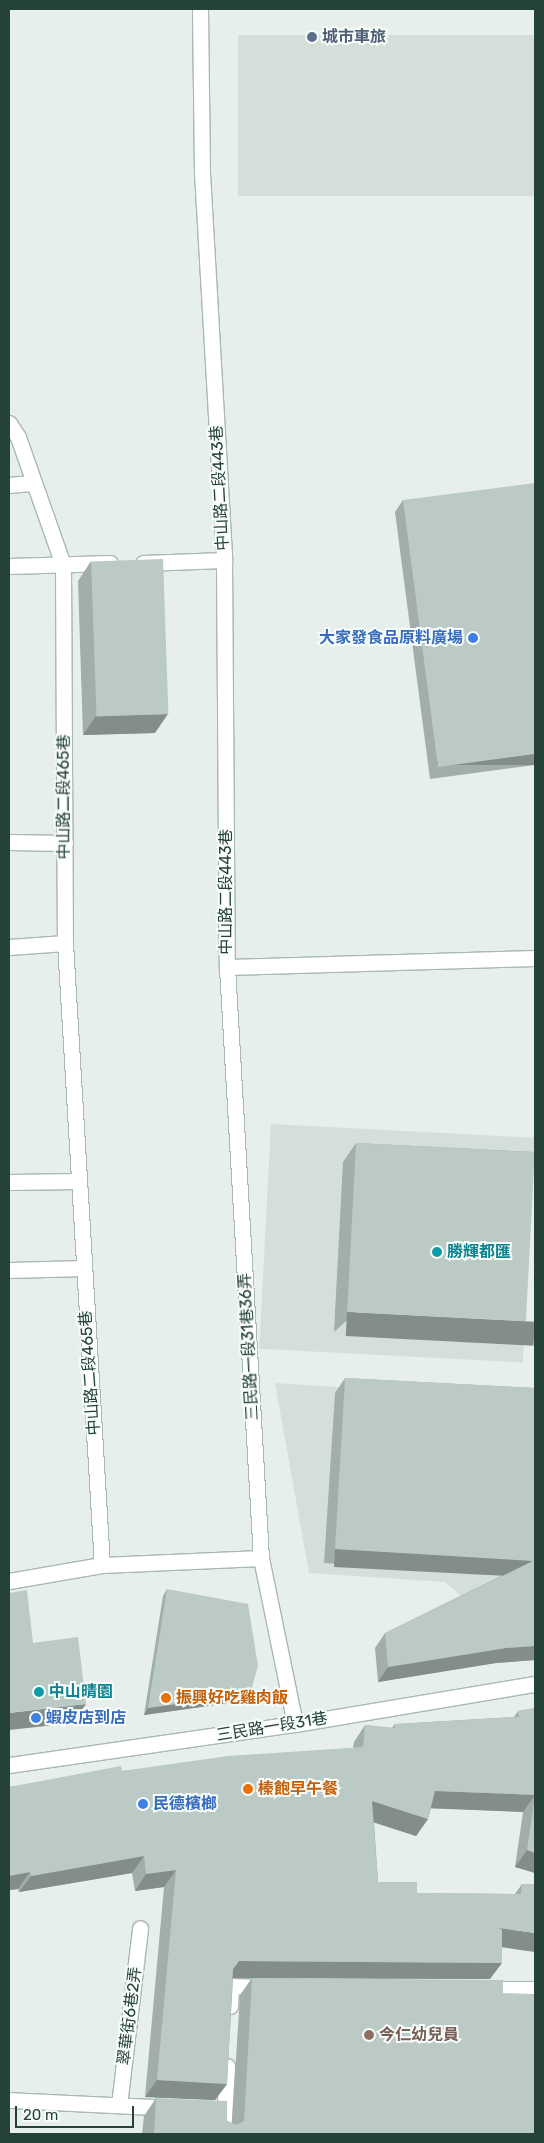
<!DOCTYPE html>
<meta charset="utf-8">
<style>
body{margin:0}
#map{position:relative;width:544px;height:2143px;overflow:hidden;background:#e6efeb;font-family:Rubik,"Noto Sans TC",sans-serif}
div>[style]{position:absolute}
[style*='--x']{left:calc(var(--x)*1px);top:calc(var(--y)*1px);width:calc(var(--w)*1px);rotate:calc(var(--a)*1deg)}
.built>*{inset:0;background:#d4dfda;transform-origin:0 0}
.roads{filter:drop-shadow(1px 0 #a8b8b2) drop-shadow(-1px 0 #a8b8b2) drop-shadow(0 1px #a8b8b2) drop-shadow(0 -1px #a8b8b2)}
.minor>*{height:15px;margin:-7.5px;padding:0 7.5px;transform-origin:7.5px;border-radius:7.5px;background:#fff}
.wall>*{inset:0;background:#a1aea9}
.shaded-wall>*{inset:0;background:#838d89;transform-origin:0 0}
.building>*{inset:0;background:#bbcac4;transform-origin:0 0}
.dots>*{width:14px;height:14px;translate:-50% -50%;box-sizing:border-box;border:2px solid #f7fbf9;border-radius:50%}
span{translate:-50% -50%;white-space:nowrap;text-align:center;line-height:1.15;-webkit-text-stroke:4px #f7fbf9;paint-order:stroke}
.service-label{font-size:16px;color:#4e5e75;font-weight:700}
.left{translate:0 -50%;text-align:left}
.street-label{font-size:16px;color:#24423a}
.shop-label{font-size:16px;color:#366cbe;font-weight:700}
.right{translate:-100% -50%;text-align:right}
.culture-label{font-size:16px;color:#0d838f;font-weight:700}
.food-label{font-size:16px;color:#c56008;font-weight:700}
.education-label{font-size:16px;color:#785e54;font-weight:700}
.frame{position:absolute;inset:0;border:10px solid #24423a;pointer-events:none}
.scale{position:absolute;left:15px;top:2106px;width:119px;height:22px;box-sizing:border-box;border:2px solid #24423a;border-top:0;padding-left:6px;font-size:15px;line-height:18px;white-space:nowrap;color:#24423a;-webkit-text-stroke:4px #f7fbf9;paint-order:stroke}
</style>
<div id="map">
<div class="built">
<i style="left:535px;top:35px;width:161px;height:297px;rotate:90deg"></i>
<i style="left:271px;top:1124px;width:264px;height:225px;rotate:3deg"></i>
<i style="clip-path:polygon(275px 1383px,535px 1400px,535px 1634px,466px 1600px,445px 1582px,309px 1573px)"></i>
</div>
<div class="roads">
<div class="minor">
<i style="--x:200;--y:9;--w:164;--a:89.3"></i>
<i style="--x:202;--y:173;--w:388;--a:86.7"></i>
<i style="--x:224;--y:560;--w:407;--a:89.6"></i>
<i style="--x:227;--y:967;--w:592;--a:86.71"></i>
<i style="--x:261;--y:1558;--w:169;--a:78.4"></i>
<i style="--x:9;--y:423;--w:17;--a:57"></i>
<i style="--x:18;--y:437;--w:136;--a:70.6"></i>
<i style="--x:63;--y:565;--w:378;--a:89.7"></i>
<i style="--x:65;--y:943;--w:623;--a:86.6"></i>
<i style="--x:9;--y:485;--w:25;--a:-5"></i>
<i style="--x:143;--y:563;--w:81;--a:-2.1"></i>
<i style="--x:9;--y:566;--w:101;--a:-1.7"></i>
<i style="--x:9;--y:842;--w:56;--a:1"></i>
<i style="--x:9;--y:947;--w:56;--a:-4.1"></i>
<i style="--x:227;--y:967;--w:308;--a:-1.7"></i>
<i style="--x:9;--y:1182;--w:69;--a:-0.8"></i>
<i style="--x:9;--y:1270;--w:75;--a:-1.5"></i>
<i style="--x:9;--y:1581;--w:94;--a:-9.8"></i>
<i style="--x:102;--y:1565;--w:159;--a:-2.5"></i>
<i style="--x:9;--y:1765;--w:289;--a:-8.2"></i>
<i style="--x:295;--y:1724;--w:243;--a:-9.5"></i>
<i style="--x:482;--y:1989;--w:53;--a:0"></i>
<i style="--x:230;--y:2006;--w:20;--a:-87"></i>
<i style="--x:231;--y:1986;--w:35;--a:2"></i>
<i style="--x:9;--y:2100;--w:162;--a:2.8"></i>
<i style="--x:119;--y:2105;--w:178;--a:-83.2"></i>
<i style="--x:223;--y:2134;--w:68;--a:-86.6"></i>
</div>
</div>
<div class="wall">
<i style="clip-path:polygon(403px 500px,535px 765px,430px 779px,395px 512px)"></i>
<i style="clip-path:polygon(91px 561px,155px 733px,83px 735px,78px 581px)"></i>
<i style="clip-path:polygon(356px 1143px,535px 1152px,334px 1332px,343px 1162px)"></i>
<i style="clip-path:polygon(345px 1378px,535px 1388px,535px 1660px,496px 1663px,378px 1682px,375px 1648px,385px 1633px,505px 1574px,324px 1563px,335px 1393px)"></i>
<i style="clip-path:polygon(167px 1589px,247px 1694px,237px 1702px,144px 1715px,163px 1596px)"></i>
<i style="clip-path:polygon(535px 1708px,535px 1873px,515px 1867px,523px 1812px,431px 1808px,428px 1819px,416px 1836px,374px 1822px,378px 1882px,417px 1893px,515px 1894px,522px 1884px,535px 1884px,502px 1947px,490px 1979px,291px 1978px,503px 1993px,535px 2134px,142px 2134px,144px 2116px,156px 2098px,227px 2121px,232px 2123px,240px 1995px,252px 1978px,233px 1978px,227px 2084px,215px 2100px,145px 2097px,164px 1887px,135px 1891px,132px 1873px,19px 1892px,18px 1889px,9px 1890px,9px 1787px,122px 1771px,353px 1748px,354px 1742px,365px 1725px,392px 1728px,395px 1724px,514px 1717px,518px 1711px)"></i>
</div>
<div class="shaded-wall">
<i style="clip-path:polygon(168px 714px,155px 733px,83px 735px,96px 716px)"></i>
<i style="left:535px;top:754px;width:11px;height:98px;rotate:90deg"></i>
<i style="left:347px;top:1312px;width:188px;height:24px;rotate:3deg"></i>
<i style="left:335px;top:1549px;width:198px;height:18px;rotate:3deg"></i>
<i style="clip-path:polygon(535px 1646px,535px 1660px,496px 1663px,378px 1682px,388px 1667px,506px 1648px)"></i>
<i style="clip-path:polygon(252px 1687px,247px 1694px,237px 1702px,144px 1715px,148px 1708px)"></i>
<i style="clip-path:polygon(86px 1704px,73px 1723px,9px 1730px,9px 1713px)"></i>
<i style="clip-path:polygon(435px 1791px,535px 1795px,523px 1812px,423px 1808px)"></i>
<i style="clip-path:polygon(372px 1801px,428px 1819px,416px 1836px,360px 1818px)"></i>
<i style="clip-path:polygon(527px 1850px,535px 1853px,535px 1873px,515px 1867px)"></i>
<i style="clip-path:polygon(144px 1856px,132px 1873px,19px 1892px,31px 1876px)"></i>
<i style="clip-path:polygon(176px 1870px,164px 1887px,135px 1891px,146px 1874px)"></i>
<i style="clip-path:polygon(30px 1872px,18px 1889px,9px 1890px,9px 1876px)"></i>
<i style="clip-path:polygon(499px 1928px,535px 1933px,535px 1952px,487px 1945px)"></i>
<i style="clip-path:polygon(239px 1961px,502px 1963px,490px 1979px,227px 1978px)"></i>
<i style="clip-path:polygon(157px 2080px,227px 2084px,215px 2100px,145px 2097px)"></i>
</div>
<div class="building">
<i style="clip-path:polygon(535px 483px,535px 754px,438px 767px,403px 500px)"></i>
<i style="left:163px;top:559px;width:155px;height:72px;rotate:88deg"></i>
<i style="left:356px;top:1143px;width:179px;height:169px;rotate:3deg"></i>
<i style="clip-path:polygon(345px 1378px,535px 1388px,535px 1646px,506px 1648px,388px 1667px,385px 1633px,533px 1561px,335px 1549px)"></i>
<i style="clip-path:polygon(167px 1589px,248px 1604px,258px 1666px,252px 1687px,242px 1695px,148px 1708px)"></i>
<i style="clip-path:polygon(27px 1590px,33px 1643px,78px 1637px,86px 1704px,9px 1713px,9px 1593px)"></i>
<i style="clip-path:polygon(535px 1708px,535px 1853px,527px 1850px,535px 1795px,435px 1791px,428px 1819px,372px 1801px,378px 1882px,417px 1882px,417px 1893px,521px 1894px,522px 1884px,535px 1884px,535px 1933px,499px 1928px,502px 1930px,502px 1963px,239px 1961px,233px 1969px,227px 2084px,157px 2080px,176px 1870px,146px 1874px,144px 1856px,31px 1876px,30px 1872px,9px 1876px,9px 1787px,121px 1766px,122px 1771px,228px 1756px,363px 1747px,365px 1725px,395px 1728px,395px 1724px,519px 1717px,518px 1711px)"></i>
<i style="clip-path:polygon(252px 1978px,503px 1980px,503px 1993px,535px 1994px,535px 2134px,154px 2134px,156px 2098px,227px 2101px,227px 2121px,236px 2125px,244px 2121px)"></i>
</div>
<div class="dots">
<i style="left:312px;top:37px;background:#5c6f8a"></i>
<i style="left:473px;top:638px;background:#3f7fe0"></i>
<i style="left:437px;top:1252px;background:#0f9aa8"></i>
<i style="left:39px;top:1692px;background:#0f9aa8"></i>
<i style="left:166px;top:1698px;background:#e8710a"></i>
<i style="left:36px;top:1718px;background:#3f7fe0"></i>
<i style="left:248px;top:1789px;background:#e8710a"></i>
<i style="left:143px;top:1804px;background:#3f7fe0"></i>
<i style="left:369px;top:2035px;background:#8d6e63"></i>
</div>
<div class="service-label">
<span class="left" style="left:322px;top:37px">城市車旅</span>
</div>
<div class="street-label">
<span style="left:220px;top:488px;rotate:-93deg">中山路二段443巷</span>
<span style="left:64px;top:797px;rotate:-90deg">中山路二段465巷</span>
<span style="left:226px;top:892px;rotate:-90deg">中山路二段443巷</span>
<span style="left:249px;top:1347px;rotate:-93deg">三民路一段31巷36弄</span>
<span style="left:90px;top:1373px;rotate:-94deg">中山路二段465巷</span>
<span style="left:272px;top:1727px;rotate:-9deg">三民路一段31巷</span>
<span style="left:130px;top:2016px;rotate:-83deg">翠華街6巷2弄</span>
</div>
<div class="shop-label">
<span class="right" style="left:463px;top:638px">大家發食品原料廣場</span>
<span class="left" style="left:46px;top:1718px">蝦皮店到店</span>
<span class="left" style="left:153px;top:1804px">民德檳榔</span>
</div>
<div class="culture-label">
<span class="left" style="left:447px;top:1252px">勝輝都匯</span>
<span class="left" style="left:49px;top:1692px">中山晴園</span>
</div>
<div class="food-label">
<span class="left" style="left:176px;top:1698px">振興好吃雞肉飯</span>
<span class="left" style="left:258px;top:1789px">榛飽早午餐</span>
</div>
<div class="education-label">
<span class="left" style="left:379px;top:2035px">今仁幼兒員</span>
</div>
<div class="frame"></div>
<div class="scale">20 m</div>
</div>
